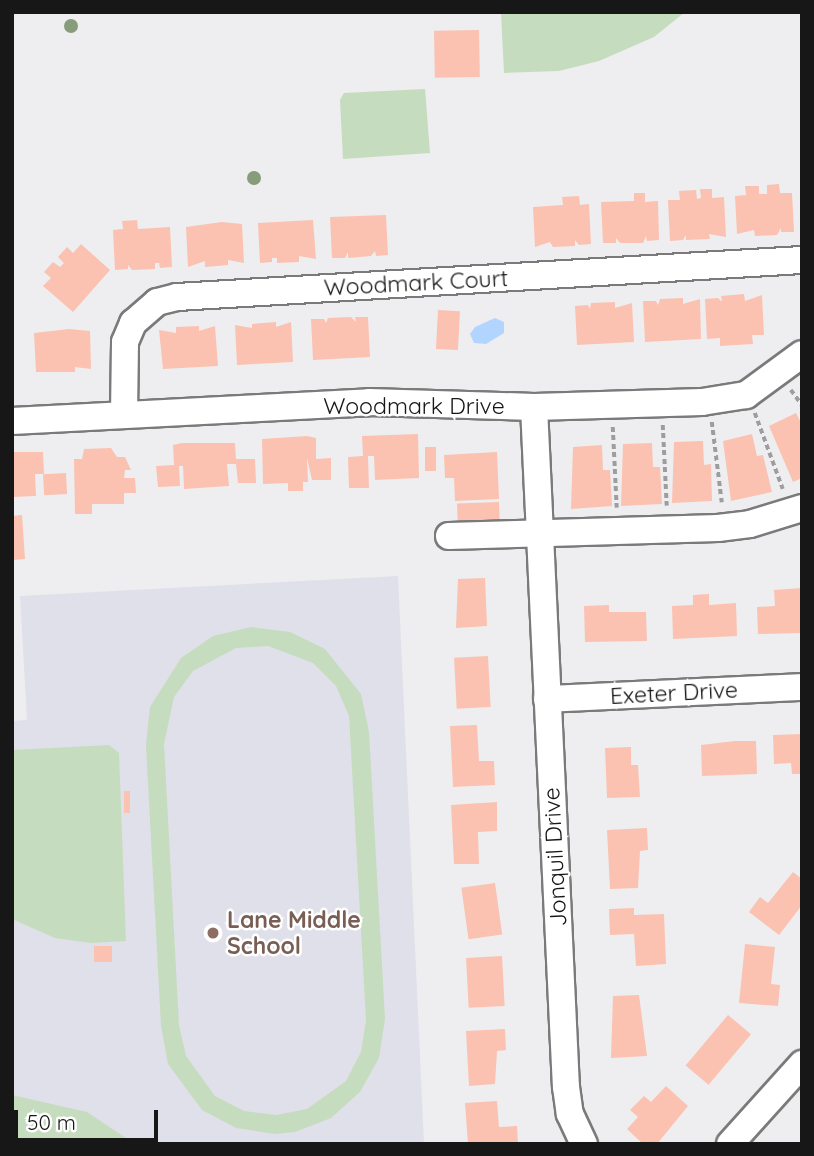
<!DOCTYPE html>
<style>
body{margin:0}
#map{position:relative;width:814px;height:1156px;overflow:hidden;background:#eeeef0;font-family:Quicksand,sans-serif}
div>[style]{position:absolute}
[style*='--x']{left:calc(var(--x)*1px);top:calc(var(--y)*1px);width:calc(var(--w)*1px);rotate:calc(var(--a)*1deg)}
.built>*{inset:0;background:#dfe0e9}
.green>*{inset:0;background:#c6dcbe}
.water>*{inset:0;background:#b1d5ff}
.building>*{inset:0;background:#fbc2b1;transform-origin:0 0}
.path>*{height:3.5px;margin-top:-1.75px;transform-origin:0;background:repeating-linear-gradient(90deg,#9d9d9f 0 5px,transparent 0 8.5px)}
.roads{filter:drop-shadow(2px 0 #7a7a7b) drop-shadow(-2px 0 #7a7a7b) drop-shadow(0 2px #7a7a7b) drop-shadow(0 -2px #7a7a7b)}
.minor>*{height:26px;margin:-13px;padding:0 13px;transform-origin:13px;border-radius:13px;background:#fff}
.trees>*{width:14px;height:14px;margin:-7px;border-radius:50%;background:#869c7b}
.dots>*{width:19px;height:19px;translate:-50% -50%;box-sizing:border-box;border:4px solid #fff;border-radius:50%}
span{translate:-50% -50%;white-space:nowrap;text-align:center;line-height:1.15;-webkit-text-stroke:5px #fff;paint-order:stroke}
.street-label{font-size:23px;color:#171718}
.education-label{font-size:23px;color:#785e54;font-weight:700}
.left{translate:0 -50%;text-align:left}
.frame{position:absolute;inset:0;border:14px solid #171718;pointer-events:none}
.scale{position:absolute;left:14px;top:1110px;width:144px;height:32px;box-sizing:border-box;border:4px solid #171718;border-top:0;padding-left:9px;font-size:21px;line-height:24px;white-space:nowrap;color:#171718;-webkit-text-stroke:5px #fff;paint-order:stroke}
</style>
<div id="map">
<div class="built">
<i style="clip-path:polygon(398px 576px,424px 1144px,12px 1144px,12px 721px,27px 720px,20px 596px)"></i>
</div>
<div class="green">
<i style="clip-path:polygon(494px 12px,685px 12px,654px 37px,599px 61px,559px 71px,504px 73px,501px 14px)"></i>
<i style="clip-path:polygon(425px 89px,430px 153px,343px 159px,340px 100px,344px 93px)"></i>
<i style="clip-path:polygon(evenodd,251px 627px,290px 632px,325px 649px,361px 694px,369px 732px,385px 1019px,379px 1058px,360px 1092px,331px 1118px,295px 1132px,275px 1134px,236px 1128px,202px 1110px,168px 1064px,161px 1026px,146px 745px,150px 707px,181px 658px,213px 636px,251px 627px,268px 646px,313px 663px,336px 686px,349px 716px,366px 1020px,361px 1052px,346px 1081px,307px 1109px,276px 1115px,244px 1111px,215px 1096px,186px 1056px,179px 1025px,164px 744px,174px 697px,193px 671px,236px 648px,268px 646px)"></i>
<i style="clip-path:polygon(109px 745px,119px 753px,126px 941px,91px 943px,55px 938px,12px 919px,12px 750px)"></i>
<i style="clip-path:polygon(12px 1095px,87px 1112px,135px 1144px,12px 1144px)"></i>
</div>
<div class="water">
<i style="clip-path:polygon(495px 318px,504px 322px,504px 333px,486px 344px,474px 343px,470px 334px,475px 327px)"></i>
</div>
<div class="building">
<i style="left:479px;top:30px;width:47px;height:45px;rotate:89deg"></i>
<i style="clip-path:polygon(779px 184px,780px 193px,792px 193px,794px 232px,781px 232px,781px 228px,777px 235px,755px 236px,754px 230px,737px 234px,735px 196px,746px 195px,745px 186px,759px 186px,759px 194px,767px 194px,767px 185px)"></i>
<i style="clip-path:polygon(700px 189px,712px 189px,712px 198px,724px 197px,726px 237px,709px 234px,710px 239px,686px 240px,686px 235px,683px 240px,670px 241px,668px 200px,680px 200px,679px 191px,696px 190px,697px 199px,701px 198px)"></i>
<i style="clip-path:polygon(634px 193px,645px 193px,645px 202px,658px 201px,659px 240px,647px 241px,646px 236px,643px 243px,620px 243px,616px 238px,616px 243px,603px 243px,601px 202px,634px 201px)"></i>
<i style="clip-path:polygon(579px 196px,580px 205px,589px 204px,591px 244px,579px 245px,575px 240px,575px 246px,553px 247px,550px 242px,535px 247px,533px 207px,563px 205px,562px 197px)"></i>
<i style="clip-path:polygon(386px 215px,388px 255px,376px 256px,375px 251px,371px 256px,348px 258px,348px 252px,345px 258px,332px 258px,330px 217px)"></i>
<i style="clip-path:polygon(137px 220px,138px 229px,170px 227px,172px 267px,160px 268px,159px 263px,155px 263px,155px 269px,132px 270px,128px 265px,128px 269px,115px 270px,113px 230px,123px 229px,122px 221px)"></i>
<i style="clip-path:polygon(313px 220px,316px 259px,299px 256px,299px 262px,277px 263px,277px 258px,272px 258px,272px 262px,260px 263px,258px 223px)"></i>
<i style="clip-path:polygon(222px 222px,242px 224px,244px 263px,228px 260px,228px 265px,205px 267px,205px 261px,188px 267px,186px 227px)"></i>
<i style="clip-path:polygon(81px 244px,110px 270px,73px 312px,43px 286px,51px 278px,44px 272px,53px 262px,60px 267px,64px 263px,58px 257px,67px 247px,73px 253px)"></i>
<i style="clip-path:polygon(744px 294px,745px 301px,762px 295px,764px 335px,752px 335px,753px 344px,720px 346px,720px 338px,707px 339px,705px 299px,718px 298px,722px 302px,721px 296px)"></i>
<i style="clip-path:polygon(683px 298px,683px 304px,700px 299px,701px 339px,645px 342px,643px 301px,656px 301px,658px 305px,660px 299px)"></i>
<i style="clip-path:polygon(615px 302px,615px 308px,632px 303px,634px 342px,577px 345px,575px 306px,588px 305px,590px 309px,591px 303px)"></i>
<i style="left:438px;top:310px;width:22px;height:39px;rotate:3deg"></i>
<i style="clip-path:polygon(351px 317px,356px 322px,355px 317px,368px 317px,370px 357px,313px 360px,311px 319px,324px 319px,326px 323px,328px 318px)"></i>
<i style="clip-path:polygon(276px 322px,276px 327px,291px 322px,293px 362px,237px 365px,235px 325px,252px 328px,252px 324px)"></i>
<i style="clip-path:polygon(199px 326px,199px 331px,215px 326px,218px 366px,163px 369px,159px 330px,176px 333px,176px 327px)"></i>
<i style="clip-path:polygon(69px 329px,90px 331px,91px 369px,75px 367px,75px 372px,36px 372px,34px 333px)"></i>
<i style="clip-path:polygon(796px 413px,802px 425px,802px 478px,793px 482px,769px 426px)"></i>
<i style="clip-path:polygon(418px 434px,419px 478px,375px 480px,374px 456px,368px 456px,369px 488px,349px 488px,348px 457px,363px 456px,362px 436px)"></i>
<i style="clip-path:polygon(752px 434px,757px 456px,763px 455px,772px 492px,731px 501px,723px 441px)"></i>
<i style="clip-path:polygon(307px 436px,316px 438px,316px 459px,331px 458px,331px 480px,312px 480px,307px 458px,308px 482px,303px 482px,303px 491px,288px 491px,288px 483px,263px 484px,262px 439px)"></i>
<i style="clip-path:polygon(703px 441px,704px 465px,711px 464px,712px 501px,672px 503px,674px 442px)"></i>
<i style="clip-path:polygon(182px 443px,235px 443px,236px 459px,255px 459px,256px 483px,238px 483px,236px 464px,227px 464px,229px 486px,184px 489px,183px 466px,179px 466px,180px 486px,158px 487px,156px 466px,174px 465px,173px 445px)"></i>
<i style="clip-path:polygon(652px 443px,653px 467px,660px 467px,662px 504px,621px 506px,623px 444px)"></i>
<i style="clip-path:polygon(602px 445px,603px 470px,610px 470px,612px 506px,571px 509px,573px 447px)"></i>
<i style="left:425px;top:447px;width:11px;height:24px"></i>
<i style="clip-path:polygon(111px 448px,117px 457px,125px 457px,131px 470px,125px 470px,124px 478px,135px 478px,136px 493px,124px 493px,124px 504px,92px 504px,92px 514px,75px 514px,74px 459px,82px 459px,84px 449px)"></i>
<i style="clip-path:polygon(12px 452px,43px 452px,44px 474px,35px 474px,36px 496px,12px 497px)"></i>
<i style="clip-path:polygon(497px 452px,499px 499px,455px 501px,454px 478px,445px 478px,444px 455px)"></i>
<i style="left:66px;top:473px;width:21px;height:23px;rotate:87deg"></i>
<i style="left:499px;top:502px;width:23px;height:42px;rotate:88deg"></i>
<i style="clip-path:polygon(22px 515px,25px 559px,12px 560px,12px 516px)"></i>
<i style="clip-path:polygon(485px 578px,487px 626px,456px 628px,458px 579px)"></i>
<i style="clip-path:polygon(802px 588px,802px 633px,758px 634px,757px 607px,775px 606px,774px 590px)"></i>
<i style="clip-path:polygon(709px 594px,709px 605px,736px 603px,737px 636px,673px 639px,672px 606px,693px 605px,693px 595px)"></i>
<i style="clip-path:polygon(609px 605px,609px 612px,646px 612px,647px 641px,585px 642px,584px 606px)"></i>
<i style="left:488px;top:656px;width:51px;height:34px;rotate:87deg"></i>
<i style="clip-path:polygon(477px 725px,479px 761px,494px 761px,495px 785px,453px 787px,450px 726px)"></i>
<i style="clip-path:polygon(802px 734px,802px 774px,792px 774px,791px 763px,774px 764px,773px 735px)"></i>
<i style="clip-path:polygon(735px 741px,756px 741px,757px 774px,702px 776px,701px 745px)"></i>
<i style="clip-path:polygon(631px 747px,631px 765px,638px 765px,640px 797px,607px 798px,605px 748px)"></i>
<i style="left:124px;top:791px;width:6px;height:22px"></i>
<i style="clip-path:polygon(497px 802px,497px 831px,478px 832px,479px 864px,454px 864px,451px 805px)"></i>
<i style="clip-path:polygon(647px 828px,648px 850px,640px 851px,638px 888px,610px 889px,607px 830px)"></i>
<i style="clip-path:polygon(793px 872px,802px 879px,802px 905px,779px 935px,749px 912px,760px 897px,768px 903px)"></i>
<i style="left:495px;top:883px;width:52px;height:34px;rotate:82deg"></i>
<i style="clip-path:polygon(634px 908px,634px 915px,664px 914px,666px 964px,636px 966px,634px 934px,610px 935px,609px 909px)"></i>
<i style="clip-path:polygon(745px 944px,775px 947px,771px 984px,780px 985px,778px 1006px,739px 1003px)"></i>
<i style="left:112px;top:946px;width:16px;height:18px;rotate:90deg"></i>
<i style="left:502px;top:956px;width:50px;height:36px;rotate:87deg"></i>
<i style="clip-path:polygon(639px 995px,647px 1056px,611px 1058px,613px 996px)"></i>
<i style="left:728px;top:1015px;width:30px;height:66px;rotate:40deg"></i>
<i style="clip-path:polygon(505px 1029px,506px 1050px,497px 1051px,495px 1084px,469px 1086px,466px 1031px)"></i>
<i style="clip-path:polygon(666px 1086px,688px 1106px,657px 1144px,643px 1144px,627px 1129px,638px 1117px,630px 1110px,644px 1096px,651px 1102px)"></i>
<i style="clip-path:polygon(497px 1101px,499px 1127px,517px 1126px,518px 1144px,468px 1144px,465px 1103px)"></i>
</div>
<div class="path">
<i style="--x:791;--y:390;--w:19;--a:54"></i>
<i style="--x:755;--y:413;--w:81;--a:69.8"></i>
<i style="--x:712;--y:422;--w:81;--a:82.9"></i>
<i style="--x:663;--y:425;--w:81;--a:87.2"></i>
<i style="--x:613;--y:427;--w:81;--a:87.2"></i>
</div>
<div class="roads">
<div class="minor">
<i style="--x:534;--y:407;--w:681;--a:87.31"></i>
<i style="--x:566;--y:1087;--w:27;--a:82"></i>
<i style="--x:570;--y:1114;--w:33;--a:65"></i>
<i style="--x:124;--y:415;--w:73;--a:-89.2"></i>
<i style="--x:125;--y:342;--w:21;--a:-67"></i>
<i style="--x:133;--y:323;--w:32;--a:-41"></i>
<i style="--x:157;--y:302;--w:21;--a:-14"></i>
<i style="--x:177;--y:297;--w:626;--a:-3.39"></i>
<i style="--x:12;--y:421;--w:358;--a:-3"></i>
<i style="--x:369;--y:402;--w:165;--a:1.7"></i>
<i style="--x:534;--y:407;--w:168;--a:-1.7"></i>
<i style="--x:702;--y:402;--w:45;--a:-9"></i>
<i style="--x:746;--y:395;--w:69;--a:-36.2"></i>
<i style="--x:449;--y:536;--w:269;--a:-1.7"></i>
<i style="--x:718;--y:528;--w:32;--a:-7"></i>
<i style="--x:750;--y:524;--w:54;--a:-17.1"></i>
<i style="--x:547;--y:699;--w:255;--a:-2.7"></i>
<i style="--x:730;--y:1144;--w:108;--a:-48"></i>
</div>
</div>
<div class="trees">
<i style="left:71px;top:26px"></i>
<i style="left:254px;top:178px"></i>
</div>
<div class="dots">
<i style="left:213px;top:933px;background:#8d6e63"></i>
</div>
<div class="street-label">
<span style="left:416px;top:283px;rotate:-3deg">Woodmark Court</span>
<span style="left:414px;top:406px">Woodmark Drive</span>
<span style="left:674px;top:693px;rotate:-3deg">Exeter Drive</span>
<span style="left:555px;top:857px;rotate:-93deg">Jonquil Drive</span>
</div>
<div class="education-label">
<span class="left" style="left:227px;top:933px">Lane Middle<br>School</span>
</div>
<div class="frame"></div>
<div class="scale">50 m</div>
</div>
